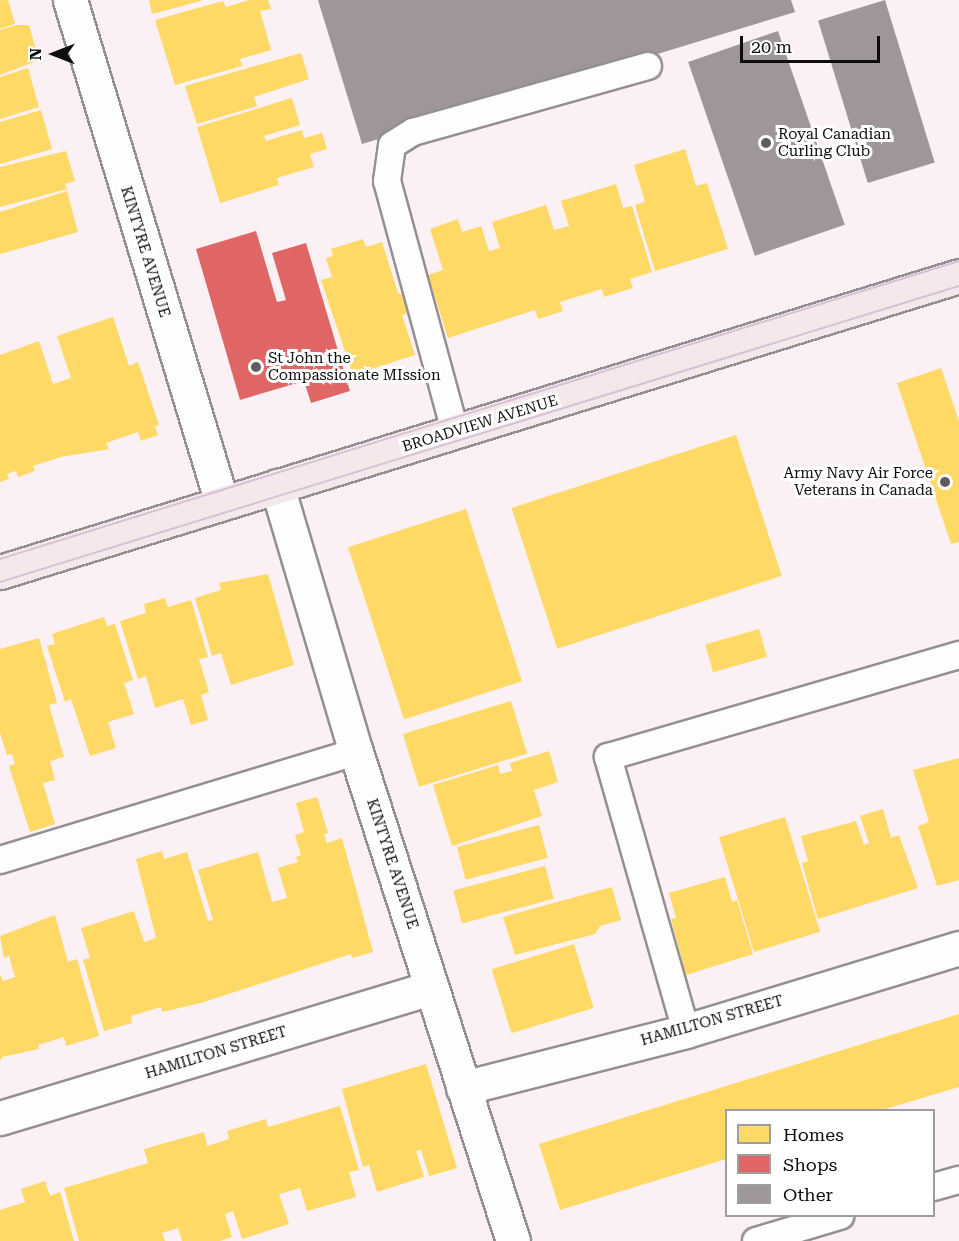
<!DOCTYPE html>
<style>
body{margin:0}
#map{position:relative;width:959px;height:1241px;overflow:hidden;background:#fbf0f3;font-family:"Roboto Serif",serif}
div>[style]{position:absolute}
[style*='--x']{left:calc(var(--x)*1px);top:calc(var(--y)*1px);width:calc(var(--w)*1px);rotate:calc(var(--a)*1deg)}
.homes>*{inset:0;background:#ffd966;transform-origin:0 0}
.shops>*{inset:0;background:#e06666}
.building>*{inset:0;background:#9e9699;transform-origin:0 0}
.roads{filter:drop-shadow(2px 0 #948f91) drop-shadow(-2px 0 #948f91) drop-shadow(0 2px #948f91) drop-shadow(0 -2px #948f91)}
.service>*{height:26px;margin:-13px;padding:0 13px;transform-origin:13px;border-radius:13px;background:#fefdfd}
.minor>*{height:33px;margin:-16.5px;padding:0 16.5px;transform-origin:16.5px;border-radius:16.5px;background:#fefdfd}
.secondary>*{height:33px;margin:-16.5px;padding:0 16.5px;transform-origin:16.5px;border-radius:16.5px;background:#f5e8ea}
.tram>*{height:1.5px;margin:-0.75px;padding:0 0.75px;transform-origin:0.75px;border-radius:0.75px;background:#d6c2d7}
.dots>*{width:16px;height:16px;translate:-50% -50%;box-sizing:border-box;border:3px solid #fff;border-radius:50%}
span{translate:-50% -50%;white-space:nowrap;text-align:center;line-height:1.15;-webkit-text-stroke:6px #fff;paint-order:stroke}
.poi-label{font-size:15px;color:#0d0d0d}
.left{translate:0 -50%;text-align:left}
.right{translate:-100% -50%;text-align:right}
.street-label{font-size:15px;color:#0d0d0d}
.legend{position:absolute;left:725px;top:1109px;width:210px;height:108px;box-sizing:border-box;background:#fff;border:2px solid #9e9e9e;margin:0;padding:8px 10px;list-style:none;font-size:18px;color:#0d0d0d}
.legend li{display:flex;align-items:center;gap:12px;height:30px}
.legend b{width:30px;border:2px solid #9e9e9e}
.north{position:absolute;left:24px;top:24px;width:60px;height:60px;-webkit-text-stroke:4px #fff;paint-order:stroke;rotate:270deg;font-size:16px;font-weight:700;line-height:24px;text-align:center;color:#0d0d0d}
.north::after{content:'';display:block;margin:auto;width:21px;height:27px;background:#0d0d0d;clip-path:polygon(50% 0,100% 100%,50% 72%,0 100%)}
.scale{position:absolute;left:740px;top:36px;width:140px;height:27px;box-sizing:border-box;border:3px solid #0d0d0d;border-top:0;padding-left:8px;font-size:18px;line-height:21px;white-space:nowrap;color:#0d0d0d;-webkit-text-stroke:4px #fff;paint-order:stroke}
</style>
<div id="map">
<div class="homes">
<i style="clip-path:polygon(0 0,8px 0,15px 24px,0 29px)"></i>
<i style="clip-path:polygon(149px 0,201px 0,201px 1px,152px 14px)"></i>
<i style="clip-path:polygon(249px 0,268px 0,271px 9px,260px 11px,271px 50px,240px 59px,242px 66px,175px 85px,155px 20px,223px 1px,226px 7px)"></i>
<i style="clip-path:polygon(16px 25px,29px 25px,39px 60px,0 75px,0 30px)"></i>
<i style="clip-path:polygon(301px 53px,309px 79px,254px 97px,257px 106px,197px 124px,185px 86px)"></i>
<i style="clip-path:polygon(28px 68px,39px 107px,0 119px,0 77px)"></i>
<i style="clip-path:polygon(292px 98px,300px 125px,264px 136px,266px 141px,302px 130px,304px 138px,322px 133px,327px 149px,310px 154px,314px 167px,277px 178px,279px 185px,220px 203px,197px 127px)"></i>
<i style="clip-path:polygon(41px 110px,52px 149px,0 164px,0 122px)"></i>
<i style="clip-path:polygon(685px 149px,696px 186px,707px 183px,728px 249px,655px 271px,635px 205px,645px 202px,634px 165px)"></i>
<i style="clip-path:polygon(66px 151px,75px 181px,65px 184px,67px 189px,0 207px,0 167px)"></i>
<i style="clip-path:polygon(616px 184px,623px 208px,632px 206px,652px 272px,630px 279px,633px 288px,604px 297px,602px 289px,560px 302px,563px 311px,538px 319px,535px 310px,448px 338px,428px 275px,443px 270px,430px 229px,458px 219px,462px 232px,481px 226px,489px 251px,500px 248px,492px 222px,546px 205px,554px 230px,569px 226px,561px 201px)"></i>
<i style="clip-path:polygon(67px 191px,78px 232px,0 254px,0 212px)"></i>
<i style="clip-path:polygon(363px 239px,366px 247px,382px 242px,398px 293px,405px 296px,411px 312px,402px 315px,415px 355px,353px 375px,321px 280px,332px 277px,326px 258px,333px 256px,331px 249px)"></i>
<i style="clip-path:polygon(113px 317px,129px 366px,138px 362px,159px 425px,155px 426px,158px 435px,141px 441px,138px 432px,106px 443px,109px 449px,61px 457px,33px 466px,35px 471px,18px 477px,16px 471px,7px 474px,9px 479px,0 482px,0 355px,39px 341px,53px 384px,71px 378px,57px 336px)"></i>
<i style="clip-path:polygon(941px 368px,959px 421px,959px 542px,951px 544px,897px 383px)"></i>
<i style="left:736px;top:435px;width:148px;height:236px;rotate:72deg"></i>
<i style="left:466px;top:509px;width:181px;height:124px;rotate:72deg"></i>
<i style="clip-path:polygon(268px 574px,294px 665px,231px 685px,221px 653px,212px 656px,195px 598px,221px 590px,219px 583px)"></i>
<i style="clip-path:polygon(165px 598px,168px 607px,191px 600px,208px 657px,199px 659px,209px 692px,201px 695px,208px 720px,191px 725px,183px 699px,155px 708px,146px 676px,138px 679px,120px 621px,146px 613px,144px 604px)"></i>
<i style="clip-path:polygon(104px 617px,107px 626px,115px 624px,133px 680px,124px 683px,134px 714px,108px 722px,116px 748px,90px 756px,71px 699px,65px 702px,47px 646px,55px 644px,52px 634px)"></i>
<i style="left:759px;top:629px;width:29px;height:56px;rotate:74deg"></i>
<i style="clip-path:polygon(39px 638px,57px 703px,49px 705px,64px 757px,50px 761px,55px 780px,43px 783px,55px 824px,30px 832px,9px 766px,15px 764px,12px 754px,7px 755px,0 733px,0 649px)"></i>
<i style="left:511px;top:701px;width:55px;height:113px;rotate:73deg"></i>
<i style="clip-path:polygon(549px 751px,558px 782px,534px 790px,542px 816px,452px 846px,433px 785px,498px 765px,500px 774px,512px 771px,510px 763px)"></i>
<i style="clip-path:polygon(959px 758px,959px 880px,937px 886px,918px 826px,929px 822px,913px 770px)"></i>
<i style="clip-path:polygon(317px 797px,328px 833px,324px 834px,327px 843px,342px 838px,373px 952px,352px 958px,351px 954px,201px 1003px,162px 1012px,161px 1007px,131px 1016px,132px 1023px,104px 1031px,83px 960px,90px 958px,81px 928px,134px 911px,144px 942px,156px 938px,136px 859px,162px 851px,164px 859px,187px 852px,208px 921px,213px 920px,198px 870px,258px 852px,272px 902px,287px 898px,278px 868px,298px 862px,296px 857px,301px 855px,295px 835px,304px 832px,296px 803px)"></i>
<i style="clip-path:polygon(883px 809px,891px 838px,899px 835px,918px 888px,818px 919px,802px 863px,808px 861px,801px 836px,856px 821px,864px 845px,869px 843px,860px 816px)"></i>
<i style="left:785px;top:817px;width:120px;height:69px;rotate:73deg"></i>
<i style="left:539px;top:825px;width:34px;height:85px;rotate:75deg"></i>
<i style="left:545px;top:866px;width:34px;height:95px;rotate:75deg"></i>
<i style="clip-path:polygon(725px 877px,732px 902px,737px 900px,753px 954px,686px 975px,671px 919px,676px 918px,669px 893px)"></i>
<i style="clip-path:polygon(612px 887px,621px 920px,600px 926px,595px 934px,515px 955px,503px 917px)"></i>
<i style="clip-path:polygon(55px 915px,68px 962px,77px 959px,99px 1036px,66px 1046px,64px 1037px,38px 1045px,39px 1049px,2px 1057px,0 1061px,0 974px,3px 981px,15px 977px,9px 956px,4px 958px,0 936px)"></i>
<i style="left:574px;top:944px;width:67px;height:86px;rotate:73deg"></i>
<i style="clip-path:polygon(959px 1014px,959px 1087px,882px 1110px,726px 1110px,726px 1159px,560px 1210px,539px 1144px)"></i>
<i style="clip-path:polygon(426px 1064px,457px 1168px,429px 1176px,421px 1150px,416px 1151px,424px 1177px,377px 1192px,369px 1165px,363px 1167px,342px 1089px)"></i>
<i style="clip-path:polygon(340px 1106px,359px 1170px,349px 1172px,356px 1197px,307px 1211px,300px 1188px,279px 1194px,289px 1224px,242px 1239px,233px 1211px,225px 1214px,232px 1237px,220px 1241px,182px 1241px,178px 1228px,162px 1233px,165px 1241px,79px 1241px,64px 1188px,148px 1163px,144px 1149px,204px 1132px,207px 1146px,229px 1139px,227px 1131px,266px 1119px,268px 1127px)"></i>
<i style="clip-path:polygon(45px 1181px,50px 1196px,60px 1192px,74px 1241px,0 1241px,0 1210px,25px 1202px,21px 1189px)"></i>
</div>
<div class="shops">
<i style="clip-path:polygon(256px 231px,277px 302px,286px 300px,272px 253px,306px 243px,350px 391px,311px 403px,304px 381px,240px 400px,196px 249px)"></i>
</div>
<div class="building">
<i style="clip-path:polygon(318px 0,791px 0,795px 12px,362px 144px)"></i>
<i style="left:885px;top:0;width:170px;height:70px;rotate:73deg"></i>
<i style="left:778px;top:31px;width:205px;height:95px;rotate:71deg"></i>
</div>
<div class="roads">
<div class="service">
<i style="--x:455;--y:431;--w:259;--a:-105.2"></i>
<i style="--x:387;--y:181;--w:36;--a:-82"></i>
<i style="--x:392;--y:145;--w:25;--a:-32"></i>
<i style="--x:413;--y:132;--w:244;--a:-15.7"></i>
<i style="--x:0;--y:860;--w:372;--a:-16.9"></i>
<i style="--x:686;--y:1031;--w:285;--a:-105.9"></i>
<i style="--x:608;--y:757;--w:366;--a:-16.2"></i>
<i style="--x:934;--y:1187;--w:26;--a:-16"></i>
<i style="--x:756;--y:1241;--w:88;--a:-16.6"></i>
</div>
<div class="minor">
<i style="--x:70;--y:0;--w:525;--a:73.19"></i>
<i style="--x:277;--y:486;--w:277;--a:73.5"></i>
<i style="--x:356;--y:752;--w:514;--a:72.2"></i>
<i style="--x:463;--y:1088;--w:230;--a:-14.3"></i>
<i style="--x:686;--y:1031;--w:285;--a:-16.9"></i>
<i style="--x:0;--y:1118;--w:450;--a:-16.8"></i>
</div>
<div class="secondary">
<i style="--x:0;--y:572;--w:1004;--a:-17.15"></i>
</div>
</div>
<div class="tram">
<i style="--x:0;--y:559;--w:1004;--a:-17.26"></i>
<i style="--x:0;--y:582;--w:1004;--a:-17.15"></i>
</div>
<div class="dots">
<i style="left:766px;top:143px;background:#605c5e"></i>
<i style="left:256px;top:367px;background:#605c5e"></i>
<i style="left:945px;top:482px;background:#605c5e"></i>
</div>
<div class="poi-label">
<span class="left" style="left:778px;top:143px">Royal Canadian<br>Curling Club</span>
<span class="left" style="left:268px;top:367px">St John the<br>Compassionate MIssion</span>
<span class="right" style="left:933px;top:482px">Army Navy Air Force<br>Veterans in Canada</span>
</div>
<div class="street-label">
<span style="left:145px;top:252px;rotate:73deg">KINTYRE AVENUE</span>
<span style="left:480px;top:424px;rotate:-17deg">BROADVIEW AVENUE</span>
<span style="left:392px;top:864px;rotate:72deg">KINTYRE AVENUE</span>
<span style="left:712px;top:1021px;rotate:-16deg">HAMILTON STREET</span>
<span style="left:216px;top:1053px;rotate:-17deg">HAMILTON STREET</span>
</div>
<ul class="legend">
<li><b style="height:16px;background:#ffd966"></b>Homes</li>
<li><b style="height:16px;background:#e06666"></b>Shops</li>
<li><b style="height:16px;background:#9e9699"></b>Other</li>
</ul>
<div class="north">N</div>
<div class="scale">20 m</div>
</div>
